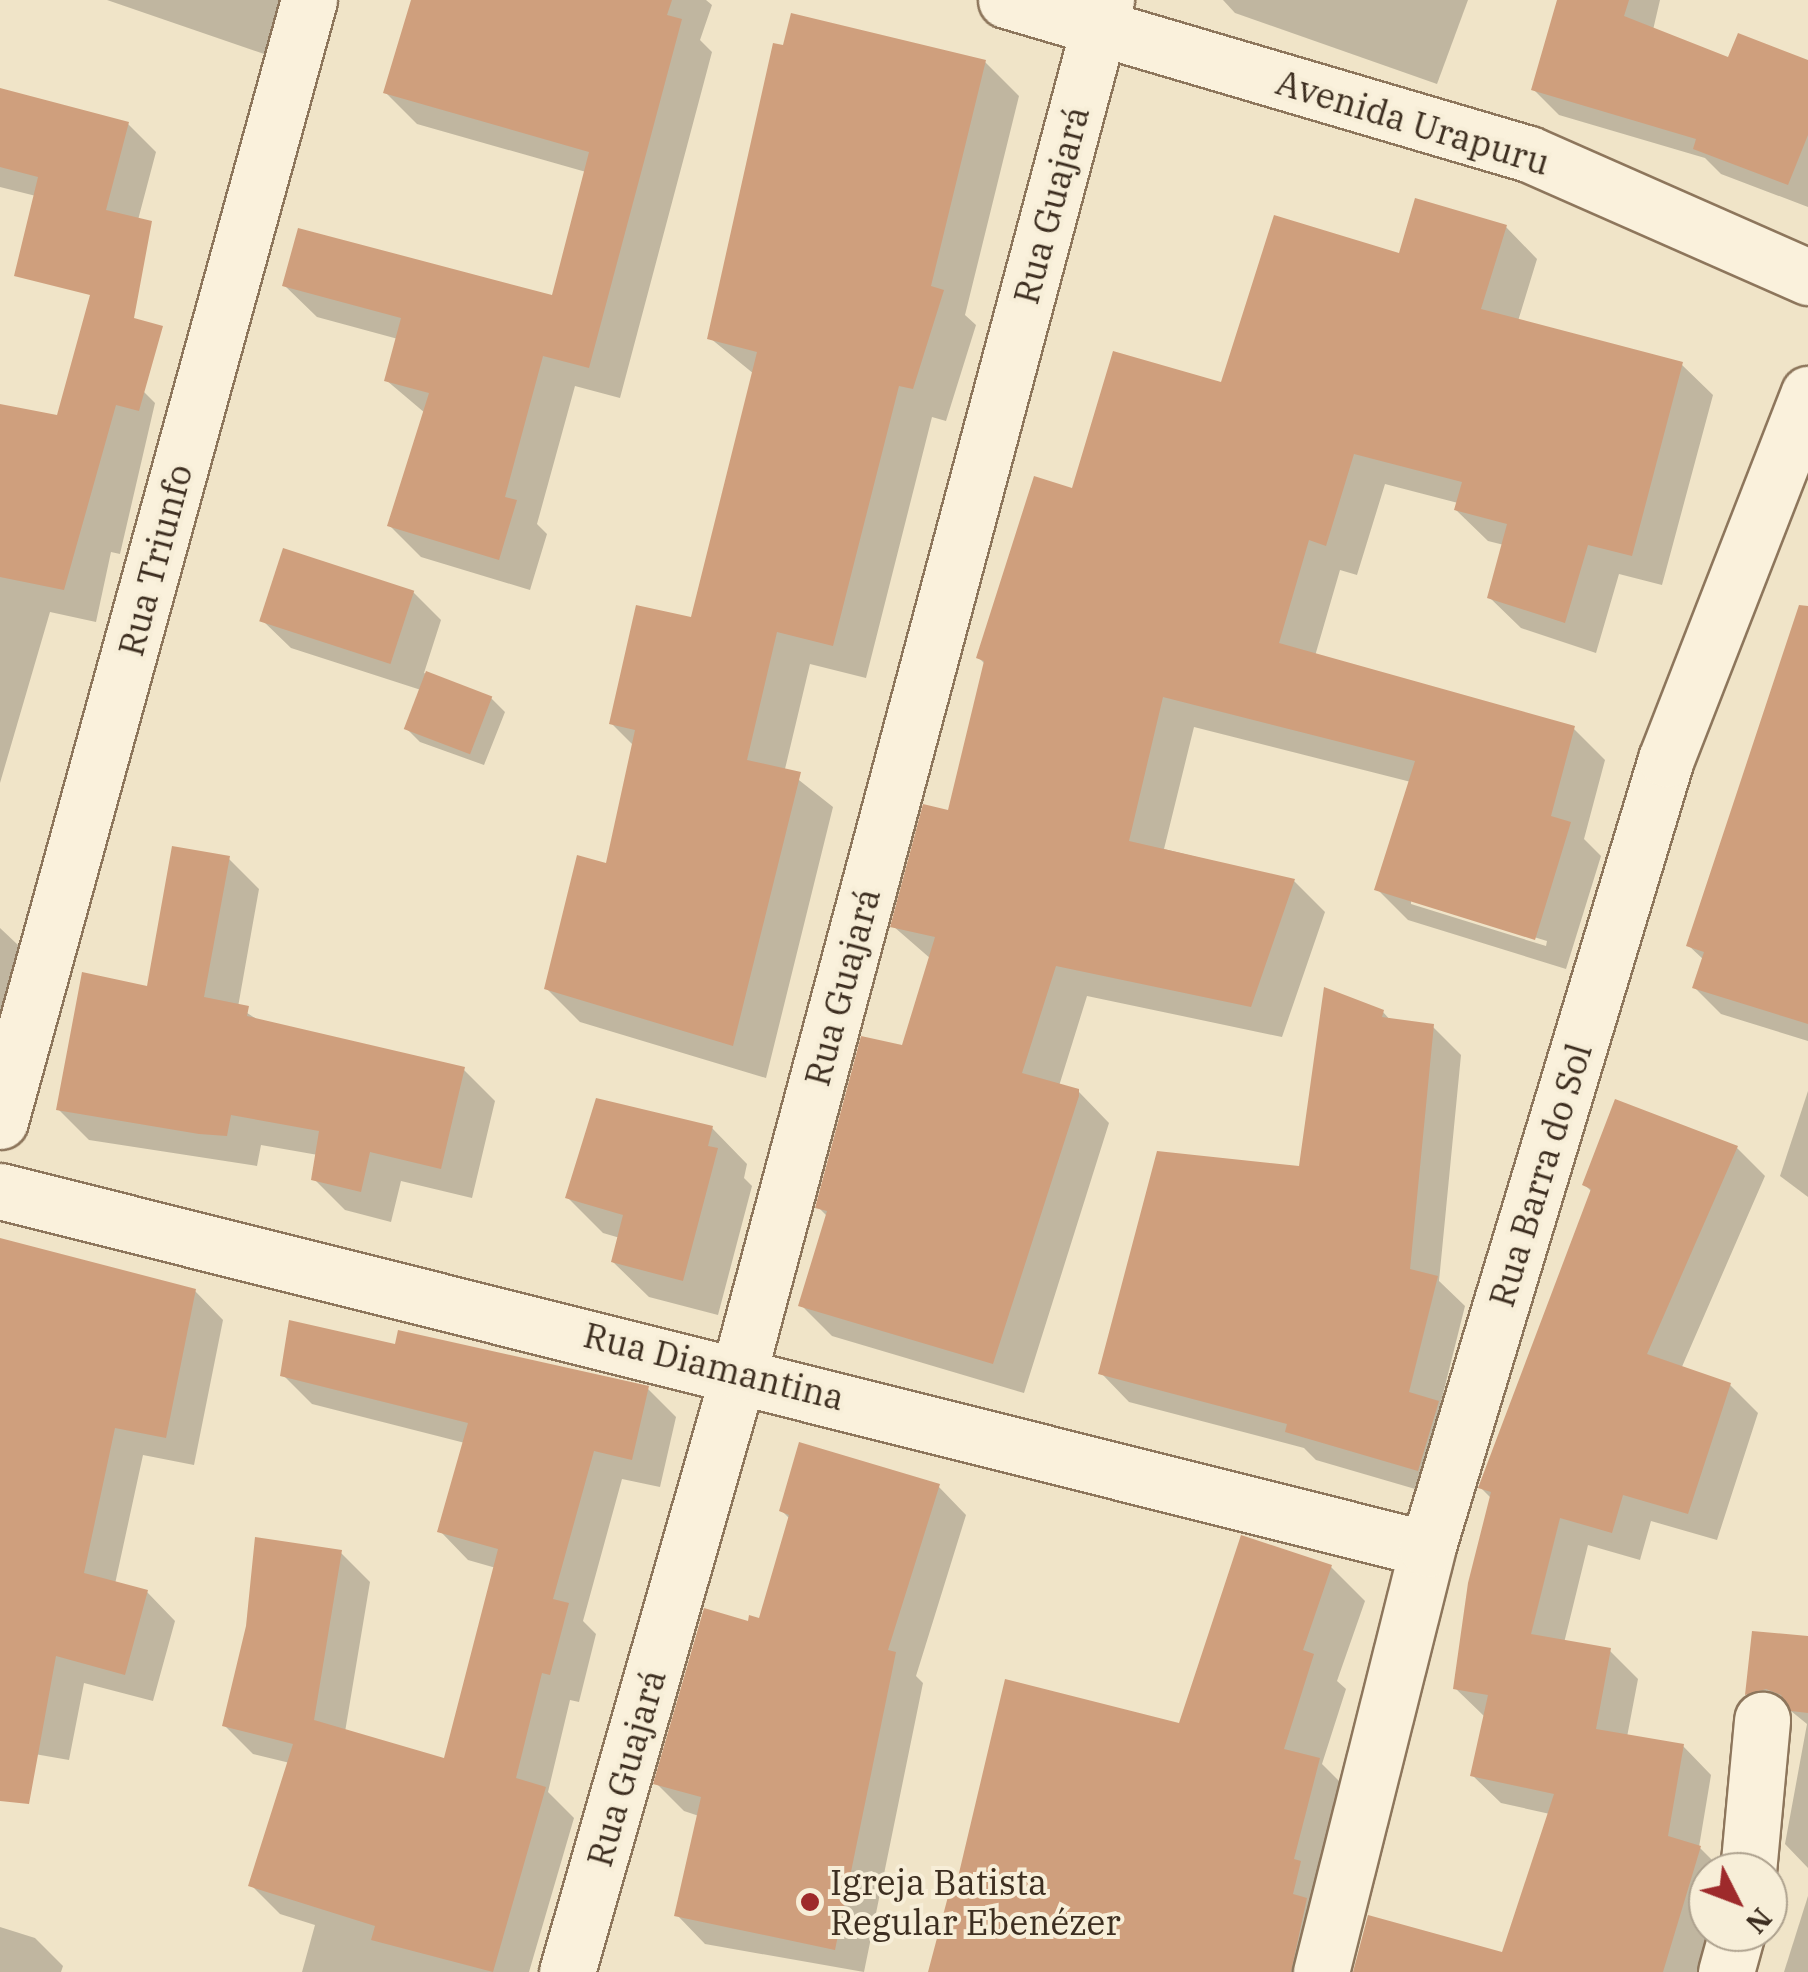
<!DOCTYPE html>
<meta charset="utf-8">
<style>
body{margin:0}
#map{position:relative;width:1808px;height:1972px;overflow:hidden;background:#f0e4c8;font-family:"IBM Plex Serif",serif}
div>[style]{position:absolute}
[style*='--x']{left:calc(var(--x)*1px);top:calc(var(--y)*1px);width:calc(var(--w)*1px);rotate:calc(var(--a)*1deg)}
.shadow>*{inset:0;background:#0003}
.building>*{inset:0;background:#cf9f7d;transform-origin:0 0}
.roads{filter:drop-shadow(2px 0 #8d765c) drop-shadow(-2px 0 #8d765c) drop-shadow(0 2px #8d765c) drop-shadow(0 -2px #8d765c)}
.street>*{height:55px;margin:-27.5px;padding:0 27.5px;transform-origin:27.5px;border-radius:27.5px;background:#faf1dc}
.dots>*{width:28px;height:28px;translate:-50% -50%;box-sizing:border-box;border:5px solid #f7eed8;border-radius:50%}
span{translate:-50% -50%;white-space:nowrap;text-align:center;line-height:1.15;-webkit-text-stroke:8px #f7eed8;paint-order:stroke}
.street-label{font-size:35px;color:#3d2e20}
.poi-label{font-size:35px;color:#3d2e20}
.left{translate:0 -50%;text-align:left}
.north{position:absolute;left:1688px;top:1852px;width:100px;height:100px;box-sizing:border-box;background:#f7eed8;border:2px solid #ada18e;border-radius:50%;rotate:132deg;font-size:28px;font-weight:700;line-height:40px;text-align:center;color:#3d2e20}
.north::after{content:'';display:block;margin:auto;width:35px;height:45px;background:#9e2a2b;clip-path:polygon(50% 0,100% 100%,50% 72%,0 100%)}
</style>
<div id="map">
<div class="shadow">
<i style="clip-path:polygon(107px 0,286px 0,270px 56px)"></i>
<i style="clip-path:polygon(416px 0,706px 0,712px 5px,700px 40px,712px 52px,620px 398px,575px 386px,537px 524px,547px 534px,530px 590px,421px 557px,390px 526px,425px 413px,386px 380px,398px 339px,317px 317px,285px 286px,553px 298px,586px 172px,417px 124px,386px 93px)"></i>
<i style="clip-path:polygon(1223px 0,1468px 0,1437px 84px,1235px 13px)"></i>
<i style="clip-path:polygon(1560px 0,1660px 0,1653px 30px,1730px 60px,1808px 62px,1808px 207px,1721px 174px,1705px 158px,1559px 115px,1533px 89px)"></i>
<i style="clip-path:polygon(985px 62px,1019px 96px,965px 315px,976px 325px,946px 421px,932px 417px,866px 678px,810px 664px,785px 769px,833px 807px,766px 1078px,580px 1022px,547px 989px,608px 866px,634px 746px,612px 724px,693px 620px,754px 374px,710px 338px)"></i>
<i style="clip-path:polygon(0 90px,128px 124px,156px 152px,121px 284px,36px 196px,0 187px)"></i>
<i style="clip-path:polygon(evenodd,1506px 227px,1537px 259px,1518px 321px,1681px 364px,1713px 395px,1662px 585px,1619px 574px,1596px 653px,1521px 628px,1489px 597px,1504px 545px,1488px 541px,1456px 510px,1458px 503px,1385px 484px,1357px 575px,1340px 570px,1315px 656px,1574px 729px,1605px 760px,1584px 839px,1601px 856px,1566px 969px,1408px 920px,1377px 889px,1411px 782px,1194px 727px,1164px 849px,1294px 881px,1325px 912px,1282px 1037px,1087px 996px,1059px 1086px,1078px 1091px,1109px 1123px,1024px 1393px,832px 1336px,801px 1305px,828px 1217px,818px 1207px,903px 1048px,931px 959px,893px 926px,950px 813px,985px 664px,979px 658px,1073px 492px,1400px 257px,1506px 227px,1411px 899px,1547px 941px,1546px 946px,1411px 904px,1411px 899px)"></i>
<i style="clip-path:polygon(122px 370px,155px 403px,120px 554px,111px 552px,96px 622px,50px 612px,0 783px,0 406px,59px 418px)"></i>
<i style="clip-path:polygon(413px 592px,441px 620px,424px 673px,491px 698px,505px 712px,484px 765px,420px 742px,406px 728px,421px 690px,291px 648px,262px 620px)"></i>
<i style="clip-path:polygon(1808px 623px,1808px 1041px,1721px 1014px,1695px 988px,1704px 960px,1689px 946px)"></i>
<i style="clip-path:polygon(228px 858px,259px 889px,238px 1007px,261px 1022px,464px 1070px,495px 1101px,472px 1198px,401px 1181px,391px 1222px,345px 1210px,314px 1179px,318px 1155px,261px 1145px,257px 1166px,89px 1140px,58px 1109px,149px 989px)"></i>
<i style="clip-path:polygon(0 928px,36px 962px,0 1063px)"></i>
<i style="clip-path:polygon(1383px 1012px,1391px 1021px,1432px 1026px,1461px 1055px,1439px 1281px,1465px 1306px,1440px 1406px,1466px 1432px,1446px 1498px,1316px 1460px,1304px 1448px,1129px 1402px,1101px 1373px,1301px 1169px)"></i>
<i style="clip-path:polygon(1808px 1091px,1808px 1197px,1780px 1176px)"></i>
<i style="clip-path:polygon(712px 1128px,747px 1164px,744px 1178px,752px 1186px,718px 1315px,649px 1297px,613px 1262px,620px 1238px,603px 1233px,568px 1198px)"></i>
<i style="clip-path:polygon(1737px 1148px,1765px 1176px,1681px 1369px,1730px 1385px,1758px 1413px,1717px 1540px,1651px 1521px,1640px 1560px,1588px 1545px,1564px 1643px,1610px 1651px,1638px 1679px,1627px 1737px,1683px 1746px,1711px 1775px,1699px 1847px,1724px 1872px,1708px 1872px,1712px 1932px,1700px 1972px,1356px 1972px,1504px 1955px,1550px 1814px,1501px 1803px,1472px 1775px,1484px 1716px,1455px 1688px,1492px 1499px,1481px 1488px,1592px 1192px,1585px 1185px)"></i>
<i style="clip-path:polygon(0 1240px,195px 1291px,223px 1320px,194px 1465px,143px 1455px,115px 1584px,147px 1592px,175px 1621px,153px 1701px,84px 1683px,69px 1760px,0 1748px)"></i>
<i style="clip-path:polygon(397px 1347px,647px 1388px,676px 1417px,660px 1487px,622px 1479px,583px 1621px,596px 1634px,579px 1702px,570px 1700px,548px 1792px,574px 1818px,529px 1972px,302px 1972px,315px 1925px,280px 1914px,251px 1885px,290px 1763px,253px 1754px,224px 1725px,248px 1627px,341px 1553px,370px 1582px,345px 1732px,446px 1761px,496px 1568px,468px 1560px,440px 1531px,465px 1443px,312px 1404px,283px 1375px)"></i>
<i style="clip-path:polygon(938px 1486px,966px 1515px,916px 1676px,923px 1683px,864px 1972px,705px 1944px,677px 1915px,699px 1816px,684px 1811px,656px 1783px,750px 1624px,761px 1621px,791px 1520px,782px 1511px)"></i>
<i style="clip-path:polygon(1331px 1567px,1365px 1601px,1337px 1681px,1346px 1689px,1322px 1764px,1352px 1794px,1330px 1972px,934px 1972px,957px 1893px,1181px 1726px)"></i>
<i style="clip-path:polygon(1808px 1639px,1808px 1868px,1785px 1844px,1807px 1724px,1791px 1711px,1770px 1717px,1747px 1694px)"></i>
<i style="clip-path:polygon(1808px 1896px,1808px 1972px,1784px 1972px)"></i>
<i style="clip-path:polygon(0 1927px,35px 1938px,63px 1966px,61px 1972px,0 1972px)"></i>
</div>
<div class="building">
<i style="clip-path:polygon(411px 0,672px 0,667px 15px,682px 19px,589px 368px,543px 356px,505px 497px,517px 500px,499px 560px,387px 526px,429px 393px,384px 381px,401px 318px,282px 286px,298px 228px,552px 295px,589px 152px,383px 93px)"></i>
<i style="clip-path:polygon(1557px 0,1629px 0,1624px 16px,1728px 57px,1738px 33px,1808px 60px,1808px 135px,1788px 185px,1693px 149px,1696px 139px,1531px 90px)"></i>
<i style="clip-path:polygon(791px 13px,986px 60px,931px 286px,944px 290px,913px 389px,899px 386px,833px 646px,777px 632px,747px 760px,801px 772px,733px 1046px,544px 989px,577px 855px,606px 863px,635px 730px,609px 724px,636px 605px,691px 617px,757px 352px,707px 339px,773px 43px,783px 45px)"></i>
<i style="clip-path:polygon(0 88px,129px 122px,106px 210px,152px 221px,134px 318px,163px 326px,139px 411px,116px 405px,64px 590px,0 577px,0 404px,57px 415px,90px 295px,14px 276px,38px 177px,0 167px)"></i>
<i style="clip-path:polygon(1415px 198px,1507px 225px,1481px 309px,1683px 362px,1632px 556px,1588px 545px,1565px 623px,1487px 598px,1507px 524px,1454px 510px,1462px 482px,1354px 454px,1326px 546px,1309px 540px,1279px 643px,1575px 726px,1551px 816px,1571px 822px,1535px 940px,1374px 890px,1415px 761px,1163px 697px,1129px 841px,1295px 879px,1251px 1007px,1056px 966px,1022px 1073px,1079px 1089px,1079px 1096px,993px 1364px,798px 1306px,827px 1211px,815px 1208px,861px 1036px,902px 1045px,935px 937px,890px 927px,923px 804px,948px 810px,984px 661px,976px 658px,1034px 476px,1072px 488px,1113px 351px,1221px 382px,1274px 215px,1399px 253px)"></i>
<i style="left:283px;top:548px;width:138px;height:77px;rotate:18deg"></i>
<i style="clip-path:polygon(1799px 605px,1808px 606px,1808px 1024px,1692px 988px,1704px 952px,1686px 946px)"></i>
<i style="left:426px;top:671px;width:71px;height:62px;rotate:21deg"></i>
<i style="clip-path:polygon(172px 846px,230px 856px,204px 997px,249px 1006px,247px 1016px,465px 1067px,441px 1169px,370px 1152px,361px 1192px,311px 1180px,319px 1131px,231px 1115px,227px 1136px,199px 1134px,56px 1110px,82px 972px,147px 986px)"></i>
<i style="clip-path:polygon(1324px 987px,1384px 1010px,1382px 1017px,1434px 1024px,1410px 1269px,1438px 1276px,1409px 1392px,1439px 1401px,1418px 1471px,1285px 1432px,1287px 1424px,1098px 1374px,1157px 1151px,1299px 1166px)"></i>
<i style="clip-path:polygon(596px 1098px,713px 1126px,708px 1146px,718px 1148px,683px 1281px,611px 1262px,623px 1215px,565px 1198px)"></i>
<i style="clip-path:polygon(1615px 1099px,1738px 1146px,1647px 1354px,1731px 1383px,1688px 1514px,1623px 1495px,1612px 1533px,1560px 1518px,1531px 1634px,1611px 1648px,1596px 1729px,1684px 1744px,1668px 1836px,1701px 1846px,1663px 1972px,1353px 1972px,1368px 1915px,1502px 1952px,1554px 1794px,1470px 1776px,1488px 1695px,1453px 1689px,1468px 1583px,1491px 1492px,1478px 1488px,1591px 1189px,1582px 1185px)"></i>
<i style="clip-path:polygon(0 1238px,196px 1289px,166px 1438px,115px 1428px,84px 1573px,148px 1590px,125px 1675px,56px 1656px,29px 1804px,0 1801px)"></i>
<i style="clip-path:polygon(289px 1320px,395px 1344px,398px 1330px,649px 1386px,632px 1460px,594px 1451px,553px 1599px,569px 1603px,550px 1675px,542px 1673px,516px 1778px,546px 1787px,493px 1972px,371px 1940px,375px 1926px,248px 1886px,293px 1744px,222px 1726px,246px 1626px,255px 1537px,342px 1550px,314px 1720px,444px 1758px,498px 1549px,437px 1532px,468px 1423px,280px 1376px)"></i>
<i style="clip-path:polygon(799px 1442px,940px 1484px,888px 1650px,896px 1652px,835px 1950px,674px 1916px,701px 1797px,653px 1784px,704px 1608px,748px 1621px,749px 1615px,759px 1618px,789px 1515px,779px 1511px)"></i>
<i style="clip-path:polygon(1241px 1535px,1332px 1565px,1303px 1650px,1314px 1654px,1284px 1749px,1320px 1758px,1294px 1859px,1301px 1861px,1293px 1894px,1307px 1898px,1291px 1972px,928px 1972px,950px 1889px,955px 1890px,1005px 1679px,1179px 1723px)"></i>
<i style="clip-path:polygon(1752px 1631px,1808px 1636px,1808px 1713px,1791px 1711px,1781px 1695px,1766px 1689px,1745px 1695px)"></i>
</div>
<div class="roads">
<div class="street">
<i style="--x:1006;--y:0;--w:545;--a:16.41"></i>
<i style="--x:1529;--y:154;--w:305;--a:23.8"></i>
<i style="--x:0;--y:1121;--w:1163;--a:-74.59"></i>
<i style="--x:0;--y:1191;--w:1471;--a:14.08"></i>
<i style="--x:1748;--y:1872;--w:153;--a:-84.7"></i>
<i style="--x:567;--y:1972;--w:624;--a:-74"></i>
<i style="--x:739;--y:1372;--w:1420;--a:-75.02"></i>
<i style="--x:1321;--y:1972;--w:436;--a:-75.9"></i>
<i style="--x:1427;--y:1549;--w:825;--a:-73.17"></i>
<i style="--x:1666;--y:759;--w:392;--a:-68.7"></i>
<i style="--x:1726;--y:1972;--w:41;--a:-74.6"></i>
</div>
</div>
<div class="dots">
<i style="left:810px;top:1902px;background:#9e2a2b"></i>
</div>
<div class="street-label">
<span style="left:1413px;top:122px;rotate:17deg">Avenida Urapuru</span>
<span style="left:1051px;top:205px;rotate:-75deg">Rua Guajará</span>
<span style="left:155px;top:560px;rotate:-75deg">Rua Triunfo</span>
<span style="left:842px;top:987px;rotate:-75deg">Rua Guajará</span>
<span style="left:1540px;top:1175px;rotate:-73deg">Rua Barra do Sol</span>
<span style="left:714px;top:1366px;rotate:14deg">Rua Diamantina</span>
<span style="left:626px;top:1768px;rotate:-74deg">Rua Guajará</span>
</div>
<div class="poi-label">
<span class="left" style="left:830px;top:1902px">Igreja Batista<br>Regular Ebenézer</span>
</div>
<div class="north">N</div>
</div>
